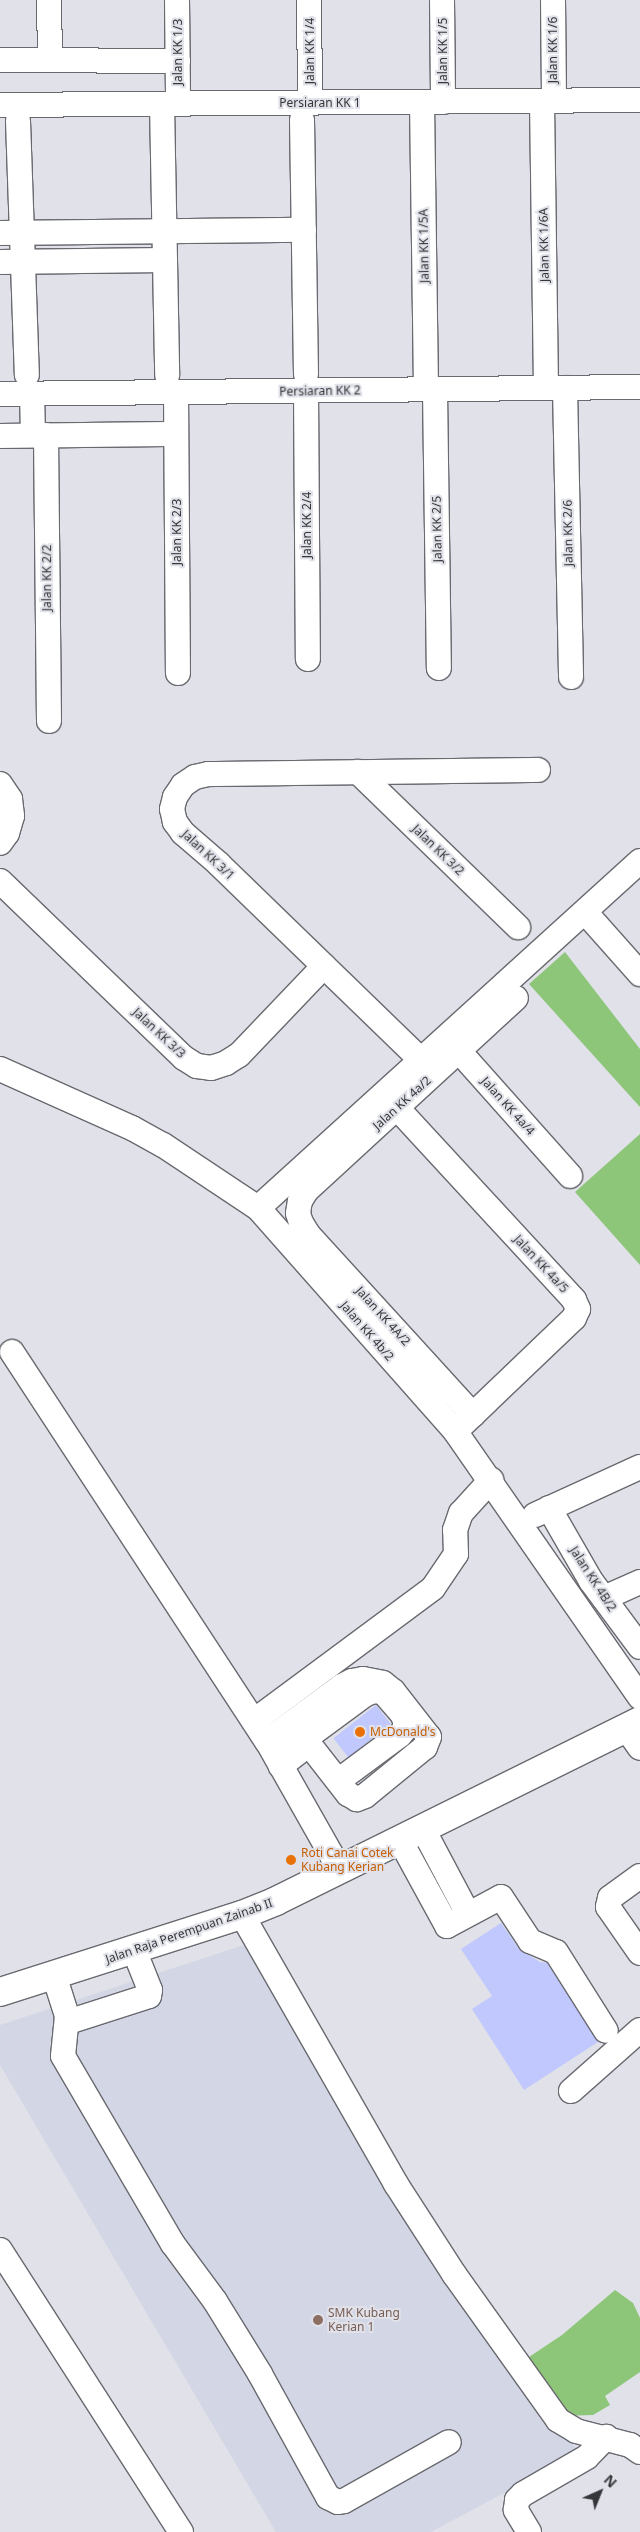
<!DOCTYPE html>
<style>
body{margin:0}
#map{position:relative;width:640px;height:2532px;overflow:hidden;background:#e0e1e9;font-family:"Noto Sans",sans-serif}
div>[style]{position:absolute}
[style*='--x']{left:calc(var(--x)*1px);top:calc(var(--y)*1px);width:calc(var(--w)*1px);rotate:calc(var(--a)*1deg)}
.built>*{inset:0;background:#d3d6e4}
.green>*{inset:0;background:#8ec679}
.building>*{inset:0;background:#c0c8fe;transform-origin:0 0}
.roads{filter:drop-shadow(1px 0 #696a70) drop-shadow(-1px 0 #696a70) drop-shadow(0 1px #696a70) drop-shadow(0 -1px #696a70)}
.minor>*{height:24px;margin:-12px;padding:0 12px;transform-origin:12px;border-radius:12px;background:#fff}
.major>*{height:28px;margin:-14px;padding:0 14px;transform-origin:14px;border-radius:14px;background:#fff}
.dots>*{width:14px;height:14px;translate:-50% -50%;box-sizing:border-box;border:2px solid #e0e1e9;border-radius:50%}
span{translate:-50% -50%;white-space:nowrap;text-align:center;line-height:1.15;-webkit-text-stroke:4px #e0e1e9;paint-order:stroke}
.street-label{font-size:12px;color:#353639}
.food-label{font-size:12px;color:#c56008}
.left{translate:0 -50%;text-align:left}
.education-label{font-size:12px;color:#785e54}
.north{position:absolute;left:575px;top:2467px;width:50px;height:50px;-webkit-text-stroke:4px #e0e1e9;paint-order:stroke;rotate:44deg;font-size:14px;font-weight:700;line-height:20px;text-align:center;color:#353639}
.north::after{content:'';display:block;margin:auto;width:18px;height:22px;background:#353639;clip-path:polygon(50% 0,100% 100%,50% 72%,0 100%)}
</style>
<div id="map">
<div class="built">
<i style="clip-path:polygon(253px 1942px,391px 2187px,579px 2453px,431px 2532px,276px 2532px,0 2065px,0 2025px)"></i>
</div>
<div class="green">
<i style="clip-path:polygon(565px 952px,640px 1049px,640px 1107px,529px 984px)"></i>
<i style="clip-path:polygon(640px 1134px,640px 1265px,575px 1192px)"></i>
<i style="clip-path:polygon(615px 2290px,633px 2303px,640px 2318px,640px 2372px,605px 2396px,610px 2405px,593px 2415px,559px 2416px,520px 2363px,562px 2335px)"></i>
</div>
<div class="building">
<i style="left:376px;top:1705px;width:24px;height:54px;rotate:52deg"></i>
<i style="clip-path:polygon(501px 1923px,519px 1949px,540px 1962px,547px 1963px,598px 2042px,524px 2090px,472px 2009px,492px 1996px,461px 1949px)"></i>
</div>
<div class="roads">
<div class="minor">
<i style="--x:49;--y:0;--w:60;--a:89"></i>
<i style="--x:177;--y:0;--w:104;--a:89.4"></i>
<i style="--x:309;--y:0;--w:103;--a:89.4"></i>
<i style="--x:442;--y:0;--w:102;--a:89.4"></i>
<i style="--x:553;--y:0;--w:101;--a:89.4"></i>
<i style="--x:0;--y:60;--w:178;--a:0.3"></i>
<i style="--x:542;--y:101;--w:287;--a:89.2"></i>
<i style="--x:422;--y:102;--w:287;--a:89.2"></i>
<i style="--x:162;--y:104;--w:271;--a:88.9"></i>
<i style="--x:0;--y:105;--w:640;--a:-0.45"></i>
<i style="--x:302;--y:120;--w:254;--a:89.1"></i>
<i style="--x:18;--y:121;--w:254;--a:88"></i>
<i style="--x:0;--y:233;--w:304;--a:-0.6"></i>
<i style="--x:0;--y:262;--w:165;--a:-0.7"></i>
<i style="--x:565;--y:388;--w:289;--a:88.8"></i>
<i style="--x:435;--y:390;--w:278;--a:89.2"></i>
<i style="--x:306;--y:391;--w:268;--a:89.6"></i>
<i style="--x:176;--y:392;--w:281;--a:89.6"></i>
<i style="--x:32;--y:393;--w:42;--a:88.6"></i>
<i style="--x:0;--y:394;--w:640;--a:-0.63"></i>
<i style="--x:46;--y:435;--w:286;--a:89.4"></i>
<i style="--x:0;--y:436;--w:176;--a:-0.7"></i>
<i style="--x:358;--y:772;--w:223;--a:44.1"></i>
<i style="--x:0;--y:784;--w:18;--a:56"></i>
<i style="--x:10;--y:799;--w:17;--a:83"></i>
<i style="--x:12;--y:816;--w:18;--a:106"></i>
<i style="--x:7;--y:833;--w:12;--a:125"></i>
<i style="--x:0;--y:881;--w:255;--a:43.9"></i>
<i style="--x:184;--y:1058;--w:15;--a:32"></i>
<i style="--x:197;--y:1066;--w:14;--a:8"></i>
<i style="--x:211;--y:1068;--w:16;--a:-18"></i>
<i style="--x:226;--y:1063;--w:15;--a:-32"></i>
<i style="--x:239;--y:1055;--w:123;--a:-46.3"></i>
<i style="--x:585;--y:912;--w:83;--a:48.4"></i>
<i style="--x:449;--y:1040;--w:182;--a:48.3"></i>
<i style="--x:421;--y:1060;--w:281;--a:-135.9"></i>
<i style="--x:219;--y:864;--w:48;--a:-139.3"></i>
<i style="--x:183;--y:833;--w:14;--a:-126"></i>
<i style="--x:175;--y:822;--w:13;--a:-103"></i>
<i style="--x:172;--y:809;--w:12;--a:-76"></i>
<i style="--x:175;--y:797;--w:14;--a:-56"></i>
<i style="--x:183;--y:785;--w:14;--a:-34"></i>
<i style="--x:195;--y:777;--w:13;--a:-13"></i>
<i style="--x:208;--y:774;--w:330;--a:-0.7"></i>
<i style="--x:0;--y:1069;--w:145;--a:24.1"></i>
<i style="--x:132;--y:1128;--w:35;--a:29"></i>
<i style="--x:163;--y:1145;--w:114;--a:33.6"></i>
<i style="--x:258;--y:1208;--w:298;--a:48.5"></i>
<i style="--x:455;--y:1431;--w:324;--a:55.2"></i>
<i style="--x:387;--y:1097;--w:276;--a:47.3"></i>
<i style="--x:574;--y:1300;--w:10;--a:66"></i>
<i style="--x:578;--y:1309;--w:10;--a:114"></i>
<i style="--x:574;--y:1318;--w:155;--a:136.3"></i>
<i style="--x:258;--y:1208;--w:516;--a:-42.25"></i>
<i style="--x:12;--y:1352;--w:465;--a:56.8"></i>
<i style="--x:267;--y:1741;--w:148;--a:60.5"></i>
<i style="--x:473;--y:1415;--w:245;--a:-132.4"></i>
<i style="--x:308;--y:1234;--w:13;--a:-122"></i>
<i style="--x:301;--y:1223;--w:10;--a:-107"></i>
<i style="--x:298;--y:1213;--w:12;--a:-81"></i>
<i style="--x:300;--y:1201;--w:12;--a:-59"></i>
<i style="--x:306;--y:1191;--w:285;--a:-42.6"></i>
<i style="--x:549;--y:1508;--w:84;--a:60.1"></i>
<i style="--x:591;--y:1581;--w:82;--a:53.4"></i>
<i style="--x:535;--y:1515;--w:115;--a:-24.6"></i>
<i style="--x:604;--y:1598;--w:39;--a:-24"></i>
<i style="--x:254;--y:1721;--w:223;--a:-36.6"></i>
<i style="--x:433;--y:1588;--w:41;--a:-55.9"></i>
<i style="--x:456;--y:1554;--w:24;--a:-92"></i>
<i style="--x:455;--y:1530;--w:18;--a:-71"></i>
<i style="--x:461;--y:1513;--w:45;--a:-47.7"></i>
<i style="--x:626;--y:1728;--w:24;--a:55"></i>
<i style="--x:267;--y:1741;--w:93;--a:-36.3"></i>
<i style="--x:342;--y:1686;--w:11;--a:-27"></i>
<i style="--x:352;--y:1681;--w:11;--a:-10"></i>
<i style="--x:363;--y:1679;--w:20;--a:11"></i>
<i style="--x:383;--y:1683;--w:13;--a:39"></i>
<i style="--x:393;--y:1691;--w:58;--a:52"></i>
<i style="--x:429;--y:1737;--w:11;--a:112"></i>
<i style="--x:425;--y:1747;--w:77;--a:140.8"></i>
<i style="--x:365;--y:1796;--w:9;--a:159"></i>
<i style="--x:357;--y:1799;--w:10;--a:-151"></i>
<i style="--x:348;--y:1794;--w:63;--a:-128"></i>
<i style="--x:309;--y:1744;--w:36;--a:142"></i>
<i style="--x:291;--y:1749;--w:93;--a:-36.3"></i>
<i style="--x:366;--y:1694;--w:9;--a:-21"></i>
<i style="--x:374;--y:1691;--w:9;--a:6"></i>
<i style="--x:383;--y:1692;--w:30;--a:49"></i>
<i style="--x:403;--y:1715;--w:6;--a:72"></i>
<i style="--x:405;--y:1721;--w:8;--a:90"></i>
<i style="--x:405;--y:1729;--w:8;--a:130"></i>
<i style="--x:400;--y:1735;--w:77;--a:143.4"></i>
<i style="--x:423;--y:1829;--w:96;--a:62.1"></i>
<i style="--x:400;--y:1840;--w:98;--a:61.3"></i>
<i style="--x:447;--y:1926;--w:61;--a:-28.2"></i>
<i style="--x:501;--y:1897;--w:53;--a:56.6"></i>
<i style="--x:530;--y:1941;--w:28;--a:23"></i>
<i style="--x:556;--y:1952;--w:93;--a:57.7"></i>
<i style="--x:640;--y:1876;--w:37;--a:144"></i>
<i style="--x:610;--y:1898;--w:9;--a:103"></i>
<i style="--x:608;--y:1907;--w:56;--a:55.2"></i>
<i style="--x:242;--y:1915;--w:310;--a:60.2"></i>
<i style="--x:396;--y:2184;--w:107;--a:57.2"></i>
<i style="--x:454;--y:2274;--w:179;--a:54.5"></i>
<i style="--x:558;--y:2420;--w:21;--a:31"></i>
<i style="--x:576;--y:2431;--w:56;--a:14.5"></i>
<i style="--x:630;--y:2445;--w:12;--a:35"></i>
<i style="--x:54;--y:1975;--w:43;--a:72.4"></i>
<i style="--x:67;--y:2016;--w:40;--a:95.7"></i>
<i style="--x:63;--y:2056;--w:218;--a:59.7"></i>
<i style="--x:173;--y:2244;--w:71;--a:53.6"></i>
<i style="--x:215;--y:2301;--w:86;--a:58.3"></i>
<i style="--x:260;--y:2374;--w:141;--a:61.1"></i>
<i style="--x:328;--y:2497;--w:11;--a:27"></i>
<i style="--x:338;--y:2502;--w:6;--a:-9"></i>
<i style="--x:344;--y:2501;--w:120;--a:-29.3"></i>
<i style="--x:68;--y:2022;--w:85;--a:-17.8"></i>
<i style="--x:149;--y:1996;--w:6;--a:-81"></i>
<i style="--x:150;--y:1990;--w:43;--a:-111.8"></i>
<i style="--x:571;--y:2091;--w:92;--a:-41.5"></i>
<i style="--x:0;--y:2250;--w:335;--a:57.3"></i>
<i style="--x:529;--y:2532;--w:26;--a:-121"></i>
<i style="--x:516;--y:2510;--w:10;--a:-84"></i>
<i style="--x:517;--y:2500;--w:8;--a:-45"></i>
<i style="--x:523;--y:2494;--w:74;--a:-30"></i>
<i style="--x:587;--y:2457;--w:28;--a:-46"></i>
</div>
<div class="major">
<i style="--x:0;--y:1992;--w:254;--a:-17.7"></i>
<i style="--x:242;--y:1915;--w:37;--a:-22"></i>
<i style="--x:276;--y:1901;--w:406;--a:-26.3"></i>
</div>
</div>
<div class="dots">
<i style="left:360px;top:1732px;background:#e8710a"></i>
<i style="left:291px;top:1860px;background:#e8710a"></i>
<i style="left:318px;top:2320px;background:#8d6e63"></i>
</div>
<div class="street-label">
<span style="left:553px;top:50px;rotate:-90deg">Jalan KK 1/6</span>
<span style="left:310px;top:51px;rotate:-90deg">Jalan KK 1/4</span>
<span style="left:443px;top:51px;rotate:-90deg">Jalan KK 1/5</span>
<span style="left:178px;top:52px;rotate:-90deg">Jalan KK 1/3</span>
<span style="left:320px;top:103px">Persiaran KK 1</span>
<span style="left:544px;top:245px;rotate:-91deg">Jalan KK 1/6A</span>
<span style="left:424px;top:246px;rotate:-91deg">Jalan KK 1/5A</span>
<span style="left:320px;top:391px;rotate:-1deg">Persiaran KK 2</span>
<span style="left:307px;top:525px;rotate:-90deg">Jalan KK 2/4</span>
<span style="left:437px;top:529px;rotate:-91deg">Jalan KK 2/5</span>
<span style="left:177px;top:532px;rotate:-90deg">Jalan KK 2/3</span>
<span style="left:568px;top:533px;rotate:-91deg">Jalan KK 2/6</span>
<span style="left:47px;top:578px;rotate:-90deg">Jalan KK 2/2</span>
<span style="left:438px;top:850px;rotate:44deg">Jalan KK 3/2</span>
<span style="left:208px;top:855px;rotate:43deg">Jalan KK 3/1</span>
<span style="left:159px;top:1033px;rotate:43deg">Jalan KK 3/3</span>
<span style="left:402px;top:1103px;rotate:-42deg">Jalan KK 4a/2</span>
<span style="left:508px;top:1106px;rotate:48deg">Jalan KK 4a/4</span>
<span style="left:541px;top:1264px;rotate:47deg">Jalan KK 4a/5</span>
<span style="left:383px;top:1316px;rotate:48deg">Jalan KK 4A/2</span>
<span style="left:367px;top:1331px;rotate:49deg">Jalan KK 4b/2</span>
<span style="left:593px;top:1579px;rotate:57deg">Jalan KK 4B/2</span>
<span style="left:189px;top:1931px;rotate:-19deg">Jalan Raja Perempuan Zainab II</span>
</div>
<div class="food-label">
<span class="left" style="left:370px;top:1732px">McDonald's</span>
<span class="left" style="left:301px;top:1860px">Roti Canai Cotek<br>Kubang Kerian</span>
</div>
<div class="education-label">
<span class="left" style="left:328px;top:2320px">SMK Kubang<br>Kerian 1</span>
</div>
<div class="north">N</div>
</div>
